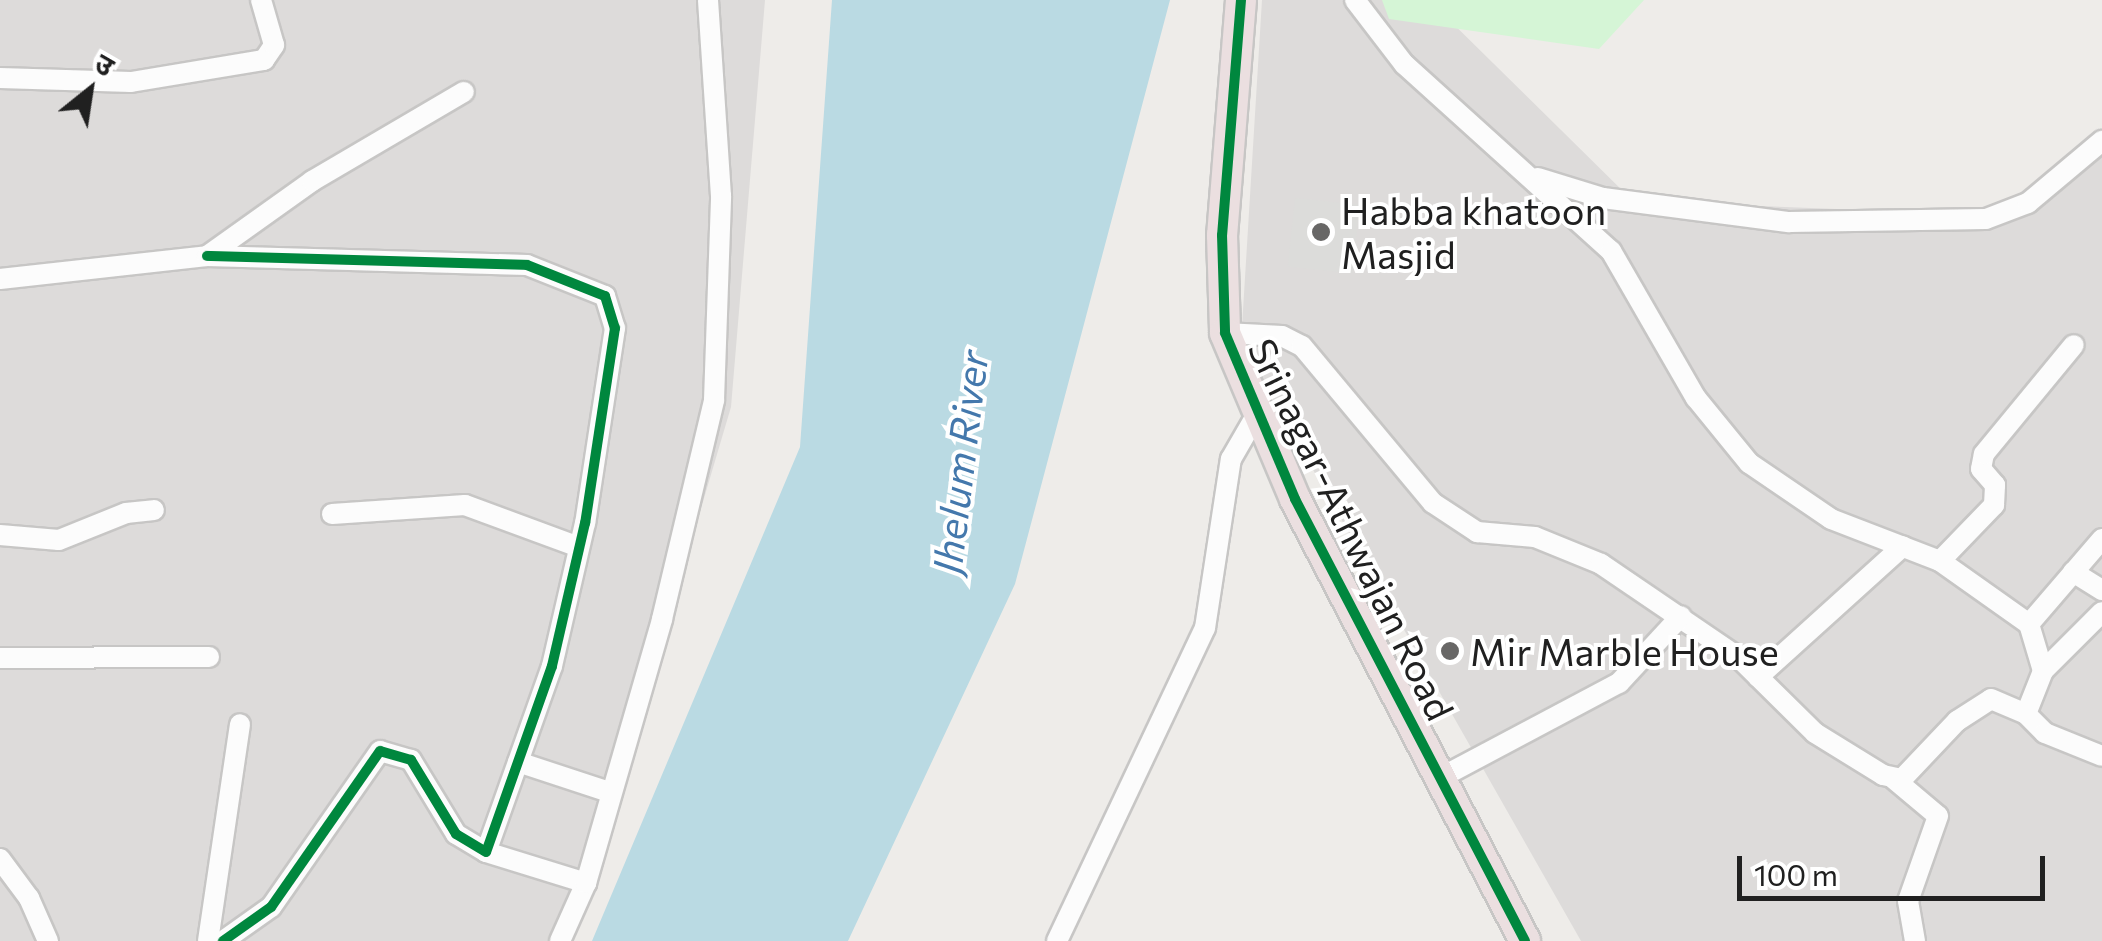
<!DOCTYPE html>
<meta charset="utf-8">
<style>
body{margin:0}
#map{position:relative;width:2102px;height:941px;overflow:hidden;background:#eeece9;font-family:Commissioner,"Noto Sans Devanagari",sans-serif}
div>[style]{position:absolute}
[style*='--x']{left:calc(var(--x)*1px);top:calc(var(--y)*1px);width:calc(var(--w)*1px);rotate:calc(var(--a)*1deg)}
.residential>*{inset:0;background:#dddbda}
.religious>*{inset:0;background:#dcdcda;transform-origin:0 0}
.park>*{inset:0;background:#d5f5d6}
.water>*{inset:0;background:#badae3}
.roads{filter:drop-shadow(2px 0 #c7c6c5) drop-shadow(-2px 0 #c7c6c5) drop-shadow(0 2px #c7c6c5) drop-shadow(0 -2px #c7c6c5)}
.minor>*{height:20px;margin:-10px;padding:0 10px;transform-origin:10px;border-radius:10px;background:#fcfcfc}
.highway>*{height:30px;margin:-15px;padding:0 15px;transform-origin:15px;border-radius:15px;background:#ebdfe0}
.cycleway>*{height:10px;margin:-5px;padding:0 5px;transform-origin:5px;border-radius:5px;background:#00873e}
.dots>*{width:28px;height:28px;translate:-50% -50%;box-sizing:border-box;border:5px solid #fff;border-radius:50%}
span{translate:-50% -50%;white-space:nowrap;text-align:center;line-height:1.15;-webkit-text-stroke:8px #fff;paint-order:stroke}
.poi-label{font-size:38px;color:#202020}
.left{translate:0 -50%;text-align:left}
.street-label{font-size:38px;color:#202020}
.water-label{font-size:40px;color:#4478ac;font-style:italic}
.north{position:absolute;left:40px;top:40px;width:100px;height:100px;-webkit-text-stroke:8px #fff;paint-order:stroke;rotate:30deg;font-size:28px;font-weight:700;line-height:40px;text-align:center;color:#202020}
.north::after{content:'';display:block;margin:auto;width:35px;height:45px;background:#202020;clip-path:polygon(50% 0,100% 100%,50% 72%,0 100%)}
.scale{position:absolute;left:1737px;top:856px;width:308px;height:45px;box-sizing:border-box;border:5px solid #202020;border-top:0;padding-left:12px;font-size:30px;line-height:35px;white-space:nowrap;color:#202020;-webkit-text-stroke:8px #fff;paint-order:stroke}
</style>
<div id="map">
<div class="residential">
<i style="clip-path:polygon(0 0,765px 0,731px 407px,573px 941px,0 941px)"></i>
<i style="clip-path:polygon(1262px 0,1429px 0,1633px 201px,2018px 216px,2102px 151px,2102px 941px,1581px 941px,1241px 343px)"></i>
</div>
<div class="religious">
<i style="left:1295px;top:198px;width:65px;height:69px;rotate:6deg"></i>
</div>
<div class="park">
<i style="clip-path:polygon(1382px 0,1644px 0,1599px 49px,1389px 19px)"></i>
</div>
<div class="water">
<i style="clip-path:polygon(832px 0,1170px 0,1015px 584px,848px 941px,592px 941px,800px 447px)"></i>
</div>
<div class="roads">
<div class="minor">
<i style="--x:1355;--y:0;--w:81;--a:52.6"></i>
<i style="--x:1404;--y:64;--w:279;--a:42.1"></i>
<i style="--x:1611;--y:251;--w:170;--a:60"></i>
<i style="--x:1696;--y:398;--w:84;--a:50.8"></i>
<i style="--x:1749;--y:463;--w:99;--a:34.3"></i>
<i style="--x:1831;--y:519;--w:117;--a:21.1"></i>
<i style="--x:1940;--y:561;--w:109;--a:35.3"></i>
<i style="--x:2029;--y:624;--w:49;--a:73.4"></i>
<i style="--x:2043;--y:671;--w:46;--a:111.6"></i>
<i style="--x:2026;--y:714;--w:27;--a:45"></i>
<i style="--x:2045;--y:733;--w:61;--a:22"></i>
<i style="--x:0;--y:78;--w:131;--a:1.7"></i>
<i style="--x:131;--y:82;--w:135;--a:-9.4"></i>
<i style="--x:264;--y:60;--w:18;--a:-56"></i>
<i style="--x:274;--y:45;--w:47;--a:-106.1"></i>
<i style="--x:1538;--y:178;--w:68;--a:17.1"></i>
<i style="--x:1603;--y:198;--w:188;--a:7.4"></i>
<i style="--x:1789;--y:222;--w:197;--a:-0.9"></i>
<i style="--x:1986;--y:219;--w:45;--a:-20.9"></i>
<i style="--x:2028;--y:203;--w:97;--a:-40"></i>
<i style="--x:207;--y:256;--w:320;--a:1.6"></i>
<i style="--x:527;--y:265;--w:84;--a:21.7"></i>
<i style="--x:605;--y:296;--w:34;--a:73"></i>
<i style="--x:615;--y:328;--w:197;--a:98.7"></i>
<i style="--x:585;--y:523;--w:147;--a:103"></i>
<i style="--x:552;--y:666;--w:197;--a:109.5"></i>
<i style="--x:486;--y:852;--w:35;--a:-149"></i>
<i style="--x:456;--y:834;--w:87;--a:-121.3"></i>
<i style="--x:411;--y:760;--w:32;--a:-164"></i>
<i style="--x:380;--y:751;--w:190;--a:124.9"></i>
<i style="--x:271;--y:907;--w:59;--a:144.7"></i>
<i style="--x:0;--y:279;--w:208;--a:-6.3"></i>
<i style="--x:207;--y:256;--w:129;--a:-35.5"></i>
<i style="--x:312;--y:181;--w:176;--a:-30.4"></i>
<i style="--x:1225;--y:333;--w:57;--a:3"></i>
<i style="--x:1282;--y:336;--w:22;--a:27"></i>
<i style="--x:1302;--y:346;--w:204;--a:50.2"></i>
<i style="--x:1433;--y:503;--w:53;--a:33.4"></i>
<i style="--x:1477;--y:532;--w:58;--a:4.9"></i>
<i style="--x:1535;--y:537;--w:71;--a:22.2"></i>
<i style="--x:1601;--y:564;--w:166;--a:34.2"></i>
<i style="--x:1738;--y:657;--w:108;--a:44.6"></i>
<i style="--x:1815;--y:733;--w:80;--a:31.7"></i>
<i style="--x:1883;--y:775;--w:19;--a:12"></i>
<i style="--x:1902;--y:779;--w:80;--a:-46.5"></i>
<i style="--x:1957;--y:721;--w:40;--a:-32.9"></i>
<i style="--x:1991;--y:699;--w:38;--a:23"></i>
<i style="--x:332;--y:514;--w:133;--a:-3.9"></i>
<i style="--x:465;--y:505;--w:121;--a:20.2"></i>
<i style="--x:0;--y:535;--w:59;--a:4.8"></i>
<i style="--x:59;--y:540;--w:72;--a:-21.9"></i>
<i style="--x:126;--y:513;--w:28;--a:-6"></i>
<i style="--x:1940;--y:561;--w:78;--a:-46"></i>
<i style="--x:1994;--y:505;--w:20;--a:-87"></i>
<i style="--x:1995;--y:485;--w:21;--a:-131"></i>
<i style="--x:1981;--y:469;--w:15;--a:-79"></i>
<i style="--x:1984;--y:454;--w:141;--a:-50.5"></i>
<i style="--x:2073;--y:572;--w:34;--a:32"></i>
<i style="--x:2029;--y:624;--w:112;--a:-49.3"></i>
<i style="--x:0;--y:658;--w:209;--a:-0.3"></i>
<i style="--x:2043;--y:671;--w:83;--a:-45"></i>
<i style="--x:1758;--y:677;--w:195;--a:-42.1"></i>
<i style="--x:518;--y:762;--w:96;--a:18.2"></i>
<i style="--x:1440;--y:778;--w:203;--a:-28"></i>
<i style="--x:1619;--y:683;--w:91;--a:-47.2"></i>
<i style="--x:1894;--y:779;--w:57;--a:40.1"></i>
<i style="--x:1938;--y:816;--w:90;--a:109.4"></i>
<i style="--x:1908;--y:901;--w:41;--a:80.1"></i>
<i style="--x:486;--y:852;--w:105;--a:17.2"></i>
<i style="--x:0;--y:859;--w:49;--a:53.4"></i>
<i style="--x:29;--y:898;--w:47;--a:66.2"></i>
<i style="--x:208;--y:941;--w:219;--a:-81.6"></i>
<i style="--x:560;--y:941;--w:64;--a:-65.9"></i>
<i style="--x:586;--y:883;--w:275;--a:-73.9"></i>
<i style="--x:662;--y:619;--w:225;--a:-76.6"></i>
<i style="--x:714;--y:400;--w:204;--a:-88"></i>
<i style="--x:721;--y:196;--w:196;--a:-93.8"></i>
<i style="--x:1057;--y:941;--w:346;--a:-64.7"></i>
<i style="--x:1205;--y:628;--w:171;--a:-81.3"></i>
<i style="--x:1231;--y:459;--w:52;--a:-60"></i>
</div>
<div class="highway">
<i style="--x:1241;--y:0;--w:236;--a:94.6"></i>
<i style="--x:1222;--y:235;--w:98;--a:88.2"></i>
<i style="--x:1225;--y:333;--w:180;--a:67.1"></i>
<i style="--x:1295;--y:499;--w:498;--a:62.5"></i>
</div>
</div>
<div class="cycleway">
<i style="--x:1241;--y:0;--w:236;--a:94.6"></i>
<i style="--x:1222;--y:235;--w:98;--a:88.2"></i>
<i style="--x:1225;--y:333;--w:180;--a:67.1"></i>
<i style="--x:1295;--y:499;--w:498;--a:62.5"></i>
<i style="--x:207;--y:256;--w:320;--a:1.6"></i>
<i style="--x:527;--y:265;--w:84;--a:21.7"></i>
<i style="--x:605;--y:296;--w:34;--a:73"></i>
<i style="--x:615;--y:328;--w:197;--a:98.7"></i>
<i style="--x:585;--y:523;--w:147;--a:103"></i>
<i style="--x:552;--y:666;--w:197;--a:109.5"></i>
<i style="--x:486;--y:852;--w:35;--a:-149"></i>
<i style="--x:456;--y:834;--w:87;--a:-121.3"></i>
<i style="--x:411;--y:760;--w:32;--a:-164"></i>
<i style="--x:380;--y:751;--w:190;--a:124.9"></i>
<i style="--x:271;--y:907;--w:59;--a:144.7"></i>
</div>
<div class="dots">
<i style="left:1321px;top:232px;background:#686766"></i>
<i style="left:1450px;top:651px;background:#686766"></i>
</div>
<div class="poi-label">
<span class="left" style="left:1341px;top:232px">Habba khatoon<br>Masjid</span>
<span class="left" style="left:1470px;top:651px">Mir Marble House</span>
</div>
<div class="street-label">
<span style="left:1352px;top:529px;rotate:64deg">Srinagar-Athwajan Road</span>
</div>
<div class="water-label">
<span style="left:959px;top:462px;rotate:-83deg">Jhelum River</span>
</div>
<div class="north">उ</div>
<div class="scale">100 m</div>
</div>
